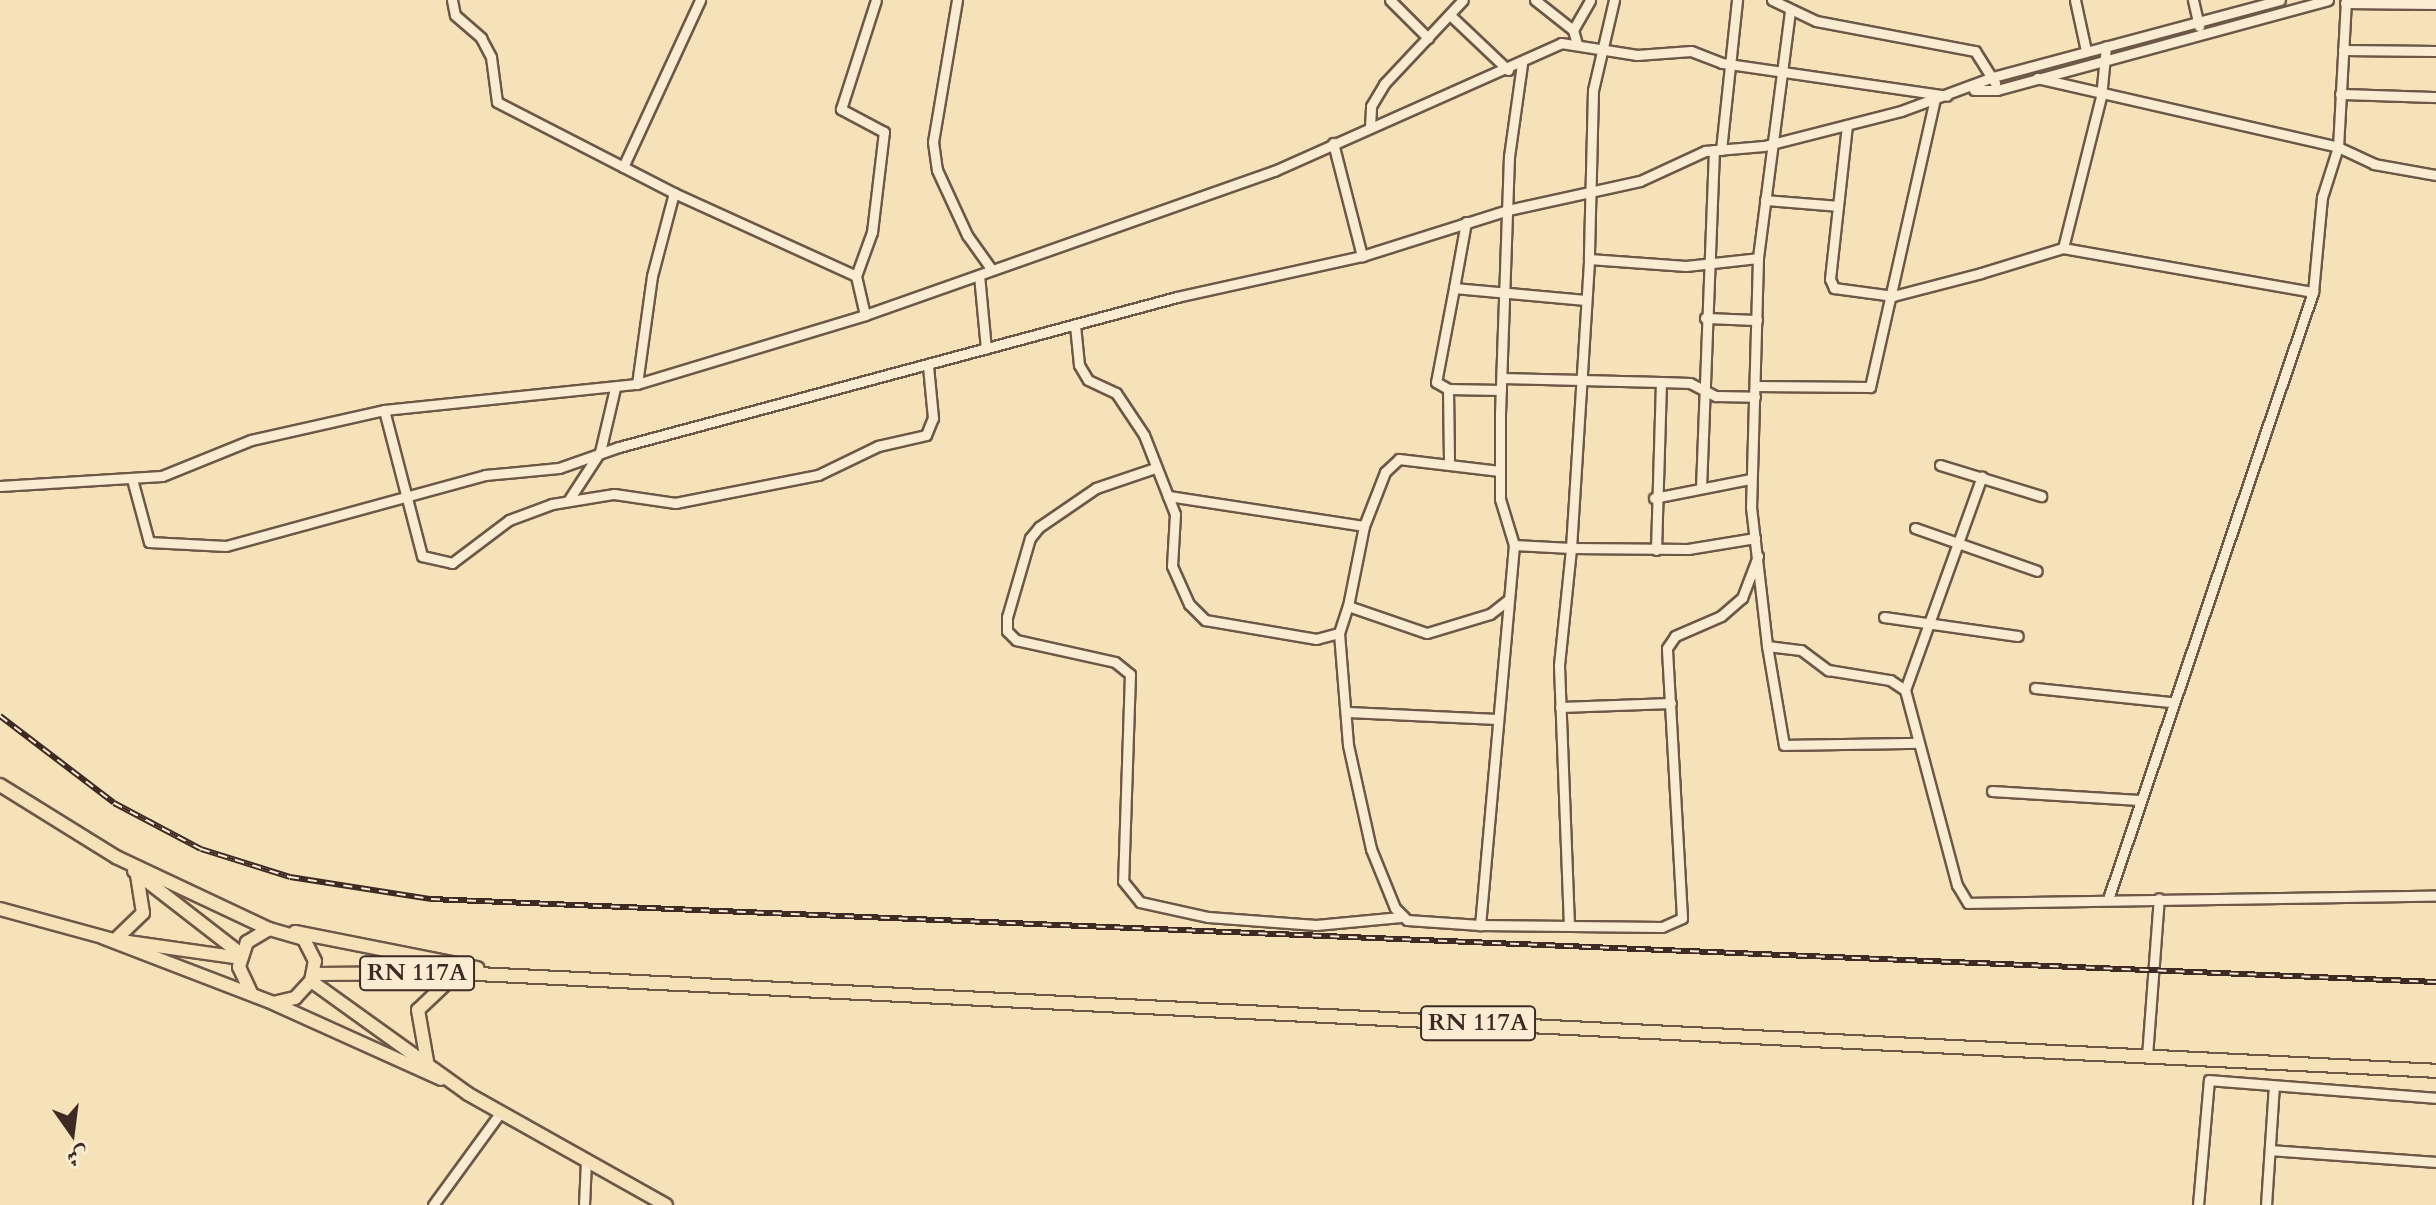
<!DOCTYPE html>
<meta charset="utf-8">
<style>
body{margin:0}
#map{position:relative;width:2436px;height:1205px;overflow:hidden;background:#f6e2b9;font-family:Cardo,Amiri,serif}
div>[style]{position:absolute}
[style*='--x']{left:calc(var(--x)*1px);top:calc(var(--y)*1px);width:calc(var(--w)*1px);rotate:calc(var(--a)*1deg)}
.roads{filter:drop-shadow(2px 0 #6d5848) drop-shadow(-2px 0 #6d5848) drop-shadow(0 2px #6d5848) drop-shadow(0 -2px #6d5848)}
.minor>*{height:9px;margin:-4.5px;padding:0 4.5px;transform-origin:4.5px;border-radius:4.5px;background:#f9ecd2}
.major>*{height:12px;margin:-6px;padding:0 6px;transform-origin:6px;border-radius:6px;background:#f6e2b9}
.rail>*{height:6px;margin-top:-3px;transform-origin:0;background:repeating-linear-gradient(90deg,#f9ecd2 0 9px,#3f2a23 0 18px);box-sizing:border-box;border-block:2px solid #3f2a23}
span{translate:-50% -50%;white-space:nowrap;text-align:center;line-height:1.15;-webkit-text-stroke:6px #f9ecd2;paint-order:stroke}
.shield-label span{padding:2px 6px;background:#f9ecd2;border:2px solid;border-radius:6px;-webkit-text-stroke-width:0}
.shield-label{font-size:24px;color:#3f2a23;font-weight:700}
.north{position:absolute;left:32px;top:1093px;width:80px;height:80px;-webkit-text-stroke:6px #f9ecd2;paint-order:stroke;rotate:166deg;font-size:22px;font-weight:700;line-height:32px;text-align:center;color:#3f2a23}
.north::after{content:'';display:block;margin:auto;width:28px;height:36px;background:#3f2a23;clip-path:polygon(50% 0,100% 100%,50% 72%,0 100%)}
</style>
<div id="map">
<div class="roads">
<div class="minor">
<i style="--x:452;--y:0;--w:15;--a:79"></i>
<i style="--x:455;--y:15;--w:35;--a:41"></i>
<i style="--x:481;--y:38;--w:21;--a:62"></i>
<i style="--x:491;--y:57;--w:45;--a:82.4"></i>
<i style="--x:497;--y:102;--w:199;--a:27.2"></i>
<i style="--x:674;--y:193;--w:200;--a:24.5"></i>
<i style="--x:957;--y:0;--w:144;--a:99.6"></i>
<i style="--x:933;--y:142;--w:28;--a:82"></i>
<i style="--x:937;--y:170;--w:72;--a:65.2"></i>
<i style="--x:967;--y:235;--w:43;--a:54.5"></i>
<i style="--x:1390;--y:0;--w:54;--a:45"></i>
<i style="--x:1535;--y:0;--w:48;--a:38.3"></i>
<i style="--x:1573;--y:30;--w:15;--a:74"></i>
<i style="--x:1614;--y:0;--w:92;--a:103.1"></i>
<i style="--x:1593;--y:90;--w:169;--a:91.4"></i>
<i style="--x:1589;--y:259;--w:97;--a:4.1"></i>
<i style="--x:1686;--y:266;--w:72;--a:-6.3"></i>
<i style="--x:1772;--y:0;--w:49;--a:25.5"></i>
<i style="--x:1816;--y:21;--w:162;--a:10.7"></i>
<i style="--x:1975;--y:51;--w:38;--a:58"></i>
<i style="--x:2075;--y:0;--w:52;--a:77.8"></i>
<i style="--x:2193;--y:0;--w:27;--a:77"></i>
<i style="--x:2346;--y:0;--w:147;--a:93.1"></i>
<i style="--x:2338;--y:147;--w:40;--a:25"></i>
<i style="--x:2374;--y:164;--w:63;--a:10.1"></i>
<i style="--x:2345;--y:3;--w:91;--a:0.6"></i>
<i style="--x:1790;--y:11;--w:249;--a:97.4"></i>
<i style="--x:1758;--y:258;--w:249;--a:91.6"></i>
<i style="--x:1751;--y:507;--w:140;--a:83.4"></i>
<i style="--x:1767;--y:646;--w:34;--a:7"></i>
<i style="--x:1801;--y:650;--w:34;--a:37"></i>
<i style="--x:1828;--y:670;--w:63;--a:9.2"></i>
<i style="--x:1890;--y:680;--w:18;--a:34"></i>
<i style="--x:1905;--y:690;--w:202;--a:75.1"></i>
<i style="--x:1957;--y:885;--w:21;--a:59"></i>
<i style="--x:1968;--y:903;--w:468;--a:-0.9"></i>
<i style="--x:1450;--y:15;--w:80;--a:43.5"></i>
<i style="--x:1573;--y:30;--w:34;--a:-60"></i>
<i style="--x:2343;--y:50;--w:93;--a:0.6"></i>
<i style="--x:1522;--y:64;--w:93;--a:98"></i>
<i style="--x:1509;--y:156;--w:257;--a:92"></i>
<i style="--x:1500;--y:413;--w:86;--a:90"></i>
<i style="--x:1500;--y:499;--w:48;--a:73.1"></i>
<i style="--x:1514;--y:545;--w:57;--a:3"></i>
<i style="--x:1571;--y:548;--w:290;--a:-86.4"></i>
<i style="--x:2037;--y:78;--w:309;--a:12.9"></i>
<i style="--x:2338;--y:147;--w:52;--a:107.7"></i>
<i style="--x:2322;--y:197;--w:95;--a:95.4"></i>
<i style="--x:2313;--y:292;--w:641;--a:108.66"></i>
<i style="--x:1974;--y:90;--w:23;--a:0"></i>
<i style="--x:1997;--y:90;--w:343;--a:-15.2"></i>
<i style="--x:2340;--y:94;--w:96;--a:1.8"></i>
<i style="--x:1847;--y:125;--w:155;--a:96.3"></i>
<i style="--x:1830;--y:279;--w:10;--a:66"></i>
<i style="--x:1834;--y:288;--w:60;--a:7.7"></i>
<i style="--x:1893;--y:296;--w:91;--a:-14.6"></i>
<i style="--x:1981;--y:273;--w:86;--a:-17"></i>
<i style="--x:2063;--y:248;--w:156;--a:-75.9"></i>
<i style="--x:2101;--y:97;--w:51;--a:-84.4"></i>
<i style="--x:1370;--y:127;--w:21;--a:-87"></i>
<i style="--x:1371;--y:106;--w:26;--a:-59"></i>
<i style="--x:1384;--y:84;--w:115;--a:-46.8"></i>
<i style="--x:1333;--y:143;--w:117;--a:75.6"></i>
<i style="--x:1721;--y:150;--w:151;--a:-83.9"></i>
<i style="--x:623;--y:167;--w:184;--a:-65.2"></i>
<i style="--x:1765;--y:200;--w:73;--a:4.7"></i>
<i style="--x:1466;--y:222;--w:67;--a:100.3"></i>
<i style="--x:1454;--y:288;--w:132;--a:5.2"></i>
<i style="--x:2063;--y:248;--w:254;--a:10"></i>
<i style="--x:979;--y:275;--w:74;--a:84.6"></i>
<i style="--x:1454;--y:288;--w:96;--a:100.8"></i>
<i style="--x:1436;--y:382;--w:14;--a:30"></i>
<i style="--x:1448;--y:389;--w:53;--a:1.1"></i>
<i style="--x:865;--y:315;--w:40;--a:-103"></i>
<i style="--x:856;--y:276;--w:47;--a:-70"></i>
<i style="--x:872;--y:232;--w:101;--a:-83.2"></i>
<i style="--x:884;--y:132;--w:49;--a:-151.9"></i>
<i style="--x:841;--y:109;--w:114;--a:-72.2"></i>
<i style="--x:1705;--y:318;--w:52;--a:2.2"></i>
<i style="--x:1075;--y:325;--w:40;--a:84.3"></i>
<i style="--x:1079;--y:365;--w:17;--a:59"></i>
<i style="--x:1088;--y:380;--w:31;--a:25"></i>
<i style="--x:1116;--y:393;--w:50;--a:56.3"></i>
<i style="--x:1144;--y:435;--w:85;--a:68.6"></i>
<i style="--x:1175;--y:514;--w:52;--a:93.3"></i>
<i style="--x:1172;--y:566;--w:42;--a:65.9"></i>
<i style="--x:1189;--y:604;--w:23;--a:45"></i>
<i style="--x:1205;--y:620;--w:113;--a:9.7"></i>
<i style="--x:1316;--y:639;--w:24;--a:-15"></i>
<i style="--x:1339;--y:633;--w:28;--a:-72"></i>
<i style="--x:1348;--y:606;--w:83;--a:18.9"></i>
<i style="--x:1427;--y:633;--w:66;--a:-16.8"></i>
<i style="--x:1490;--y:614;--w:23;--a:-38"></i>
<i style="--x:1502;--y:378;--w:159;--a:1.4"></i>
<i style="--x:637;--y:384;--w:109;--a:-82.1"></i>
<i style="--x:652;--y:276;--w:86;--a:-75.2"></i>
<i style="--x:1755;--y:386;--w:115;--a:0.5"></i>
<i style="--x:1870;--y:387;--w:292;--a:-77.3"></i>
<i style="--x:1448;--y:389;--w:74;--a:89.2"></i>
<i style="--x:384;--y:410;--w:151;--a:75.4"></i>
<i style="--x:422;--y:556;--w:31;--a:13"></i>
<i style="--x:452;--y:563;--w:71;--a:-37"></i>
<i style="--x:509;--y:520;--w:46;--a:-20.4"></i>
<i style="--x:552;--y:504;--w:63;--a:-9.2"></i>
<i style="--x:614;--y:494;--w:62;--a:8.4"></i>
<i style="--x:675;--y:503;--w:146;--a:-11.1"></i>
<i style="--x:818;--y:475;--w:67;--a:-25.8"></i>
<i style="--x:878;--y:446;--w:49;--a:-12.9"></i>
<i style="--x:926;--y:435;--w:18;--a:-68"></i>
<i style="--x:933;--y:418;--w:52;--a:-95.5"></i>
<i style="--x:1940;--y:465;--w:106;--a:17.1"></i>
<i style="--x:1155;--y:468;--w:62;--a:161.3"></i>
<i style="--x:1096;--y:488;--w:69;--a:145.6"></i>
<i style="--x:1039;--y:527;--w:14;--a:129"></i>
<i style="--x:1030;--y:538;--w:82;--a:106.2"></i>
<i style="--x:1007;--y:617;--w:14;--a:90"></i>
<i style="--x:1007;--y:631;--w:13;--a:45"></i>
<i style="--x:1016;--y:640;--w:101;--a:12.5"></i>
<i style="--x:1115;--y:662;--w:19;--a:39"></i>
<i style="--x:1130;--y:674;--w:207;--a:91.9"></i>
<i style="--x:1123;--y:881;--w:27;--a:51"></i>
<i style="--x:1140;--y:902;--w:70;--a:12.4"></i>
<i style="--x:1208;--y:917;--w:108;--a:4.2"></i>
<i style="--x:1316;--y:925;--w:85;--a:-5.4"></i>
<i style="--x:132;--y:479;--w:65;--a:74.9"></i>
<i style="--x:149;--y:542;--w:77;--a:3"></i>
<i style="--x:226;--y:546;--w:269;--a:-15.3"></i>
<i style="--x:485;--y:475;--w:74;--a:-5.4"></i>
<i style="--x:559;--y:468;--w:64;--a:-19.3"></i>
<i style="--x:619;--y:447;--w:578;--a:-15.05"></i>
<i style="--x:1177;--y:297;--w:189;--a:-12.5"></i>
<i style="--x:1362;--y:256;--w:153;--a:-17.5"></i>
<i style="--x:1508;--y:210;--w:135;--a:-12.4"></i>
<i style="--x:1640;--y:181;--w:72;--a:-24.8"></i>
<i style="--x:1705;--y:151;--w:59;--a:-4.8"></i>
<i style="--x:1764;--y:146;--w:141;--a:-14.3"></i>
<i style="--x:1901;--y:111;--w:98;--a:-20.3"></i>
<i style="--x:1993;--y:77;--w:297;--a:-15"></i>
<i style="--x:0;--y:486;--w:162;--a:-3.5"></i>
<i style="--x:162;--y:476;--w:96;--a:-22"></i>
<i style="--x:251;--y:440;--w:136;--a:-12.7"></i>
<i style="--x:384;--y:410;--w:254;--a:-5.9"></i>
<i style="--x:637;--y:384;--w:238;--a:-16.8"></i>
<i style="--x:865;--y:315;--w:434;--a:-19.4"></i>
<i style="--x:1274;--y:171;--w:314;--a:-24"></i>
<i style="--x:1561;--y:43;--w:77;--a:9"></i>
<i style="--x:1637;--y:55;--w:54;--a:-4.2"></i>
<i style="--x:1691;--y:51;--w:33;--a:21"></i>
<i style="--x:1722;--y:63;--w:227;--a:8.3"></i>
<i style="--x:1701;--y:488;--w:338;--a:-87.8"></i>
<i style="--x:1168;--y:496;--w:198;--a:8.7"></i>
<i style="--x:1364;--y:526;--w:82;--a:101.3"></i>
<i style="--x:1654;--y:498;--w:98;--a:-11.2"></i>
<i style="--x:568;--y:501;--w:59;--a:-56.9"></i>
<i style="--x:600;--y:452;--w:66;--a:-76.8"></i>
<i style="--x:1364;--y:526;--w:58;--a:-68.7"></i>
<i style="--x:1385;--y:472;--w:19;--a:-43"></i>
<i style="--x:1399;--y:459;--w:101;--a:6.8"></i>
<i style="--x:1915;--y:528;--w:129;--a:19.4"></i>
<i style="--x:1514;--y:545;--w:382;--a:95.1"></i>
<i style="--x:1480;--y:925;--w:182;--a:0.6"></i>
<i style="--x:1662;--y:927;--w:22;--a:-24"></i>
<i style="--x:1682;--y:918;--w:270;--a:-93.2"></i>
<i style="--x:1667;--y:648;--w:14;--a:-56"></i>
<i style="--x:1675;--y:636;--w:50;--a:-23.5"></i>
<i style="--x:1721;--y:616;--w:28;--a:-41"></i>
<i style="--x:1742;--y:598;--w:45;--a:-69.1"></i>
<i style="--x:1656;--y:550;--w:168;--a:-88.3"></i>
<i style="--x:1661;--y:382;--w:29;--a:2"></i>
<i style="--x:1690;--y:383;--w:29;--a:27"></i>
<i style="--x:1716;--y:396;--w:39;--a:1"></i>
<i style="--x:1884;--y:617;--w:135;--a:8.1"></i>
<i style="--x:1339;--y:633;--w:112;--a:85.4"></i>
<i style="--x:1348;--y:745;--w:107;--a:77.5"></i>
<i style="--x:1371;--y:849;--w:64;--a:67.9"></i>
<i style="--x:1395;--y:908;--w:17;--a:45"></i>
<i style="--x:1407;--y:920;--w:73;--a:3.9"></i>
<i style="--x:1767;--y:646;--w:100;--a:80.3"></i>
<i style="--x:1784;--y:745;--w:134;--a:-0.9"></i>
<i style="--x:2035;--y:688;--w:136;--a:5.9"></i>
<i style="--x:1905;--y:690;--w:227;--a:-70.2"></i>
<i style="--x:1560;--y:707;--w:111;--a:-2.1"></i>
<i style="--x:1348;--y:712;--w:149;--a:2.7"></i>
<i style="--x:1992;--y:791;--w:147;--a:3.5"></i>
<i style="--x:1569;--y:926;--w:261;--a:-92.2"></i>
<i style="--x:1559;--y:665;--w:118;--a:-84.1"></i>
<i style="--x:1571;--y:548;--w:117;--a:0.5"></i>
<i style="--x:1688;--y:549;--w:68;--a:-9.3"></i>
<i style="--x:2147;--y:1056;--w:158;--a:-85.7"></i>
<i style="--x:2270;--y:1150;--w:166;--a:4.1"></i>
<i style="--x:433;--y:1205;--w:114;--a:-53.9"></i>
<i style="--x:584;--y:1205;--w:44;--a:-87.4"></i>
<i style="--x:2198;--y:1205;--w:125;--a:-85"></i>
<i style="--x:2209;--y:1080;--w:228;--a:4.5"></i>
<i style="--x:2266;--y:1205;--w:119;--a:-86.2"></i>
</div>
<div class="major">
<i style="--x:0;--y:785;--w:137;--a:31.8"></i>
<i style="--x:116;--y:857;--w:169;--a:25.2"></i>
<i style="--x:134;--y:871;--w:135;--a:37.8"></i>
<i style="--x:0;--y:909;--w:114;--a:15.3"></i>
<i style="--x:295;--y:932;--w:186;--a:11.2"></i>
<i style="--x:104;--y:938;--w:181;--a:21"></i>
<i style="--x:273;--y:1003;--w:23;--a:-13"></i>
<i style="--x:295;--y:998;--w:23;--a:-47"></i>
<i style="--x:311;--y:981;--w:20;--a:-79"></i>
<i style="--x:315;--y:961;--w:25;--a:-117"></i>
<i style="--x:304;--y:939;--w:36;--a:-164"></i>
<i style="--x:269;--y:929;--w:26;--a:149"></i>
<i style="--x:247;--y:942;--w:26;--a:108"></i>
<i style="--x:239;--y:967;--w:29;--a:65"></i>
<i style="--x:115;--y:940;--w:39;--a:-44"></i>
<i style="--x:143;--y:913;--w:39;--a:-99"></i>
<i style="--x:128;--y:942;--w:113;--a:8.1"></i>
<i style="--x:314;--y:974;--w:143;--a:-0.4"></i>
<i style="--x:457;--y:973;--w:1981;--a:2.83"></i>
<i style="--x:311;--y:981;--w:193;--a:35.7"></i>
<i style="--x:468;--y:1094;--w:227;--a:29.3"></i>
<i style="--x:275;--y:1004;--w:182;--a:24.3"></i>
<i style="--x:427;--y:1061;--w:52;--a:-100"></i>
<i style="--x:418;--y:1010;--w:52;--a:-43.5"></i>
</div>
</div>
<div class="rail">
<i style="--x:0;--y:716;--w:143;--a:37.3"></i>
<i style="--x:114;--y:803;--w:98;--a:27.9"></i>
<i style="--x:201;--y:849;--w:93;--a:17.5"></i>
<i style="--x:290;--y:877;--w:143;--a:8.9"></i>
<i style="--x:431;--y:899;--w:2007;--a:2.37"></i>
</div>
<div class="shield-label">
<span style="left:417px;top:973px">RN 117A</span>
<span style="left:1478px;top:1023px">RN 117A</span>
</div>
<div class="north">ش</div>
</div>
